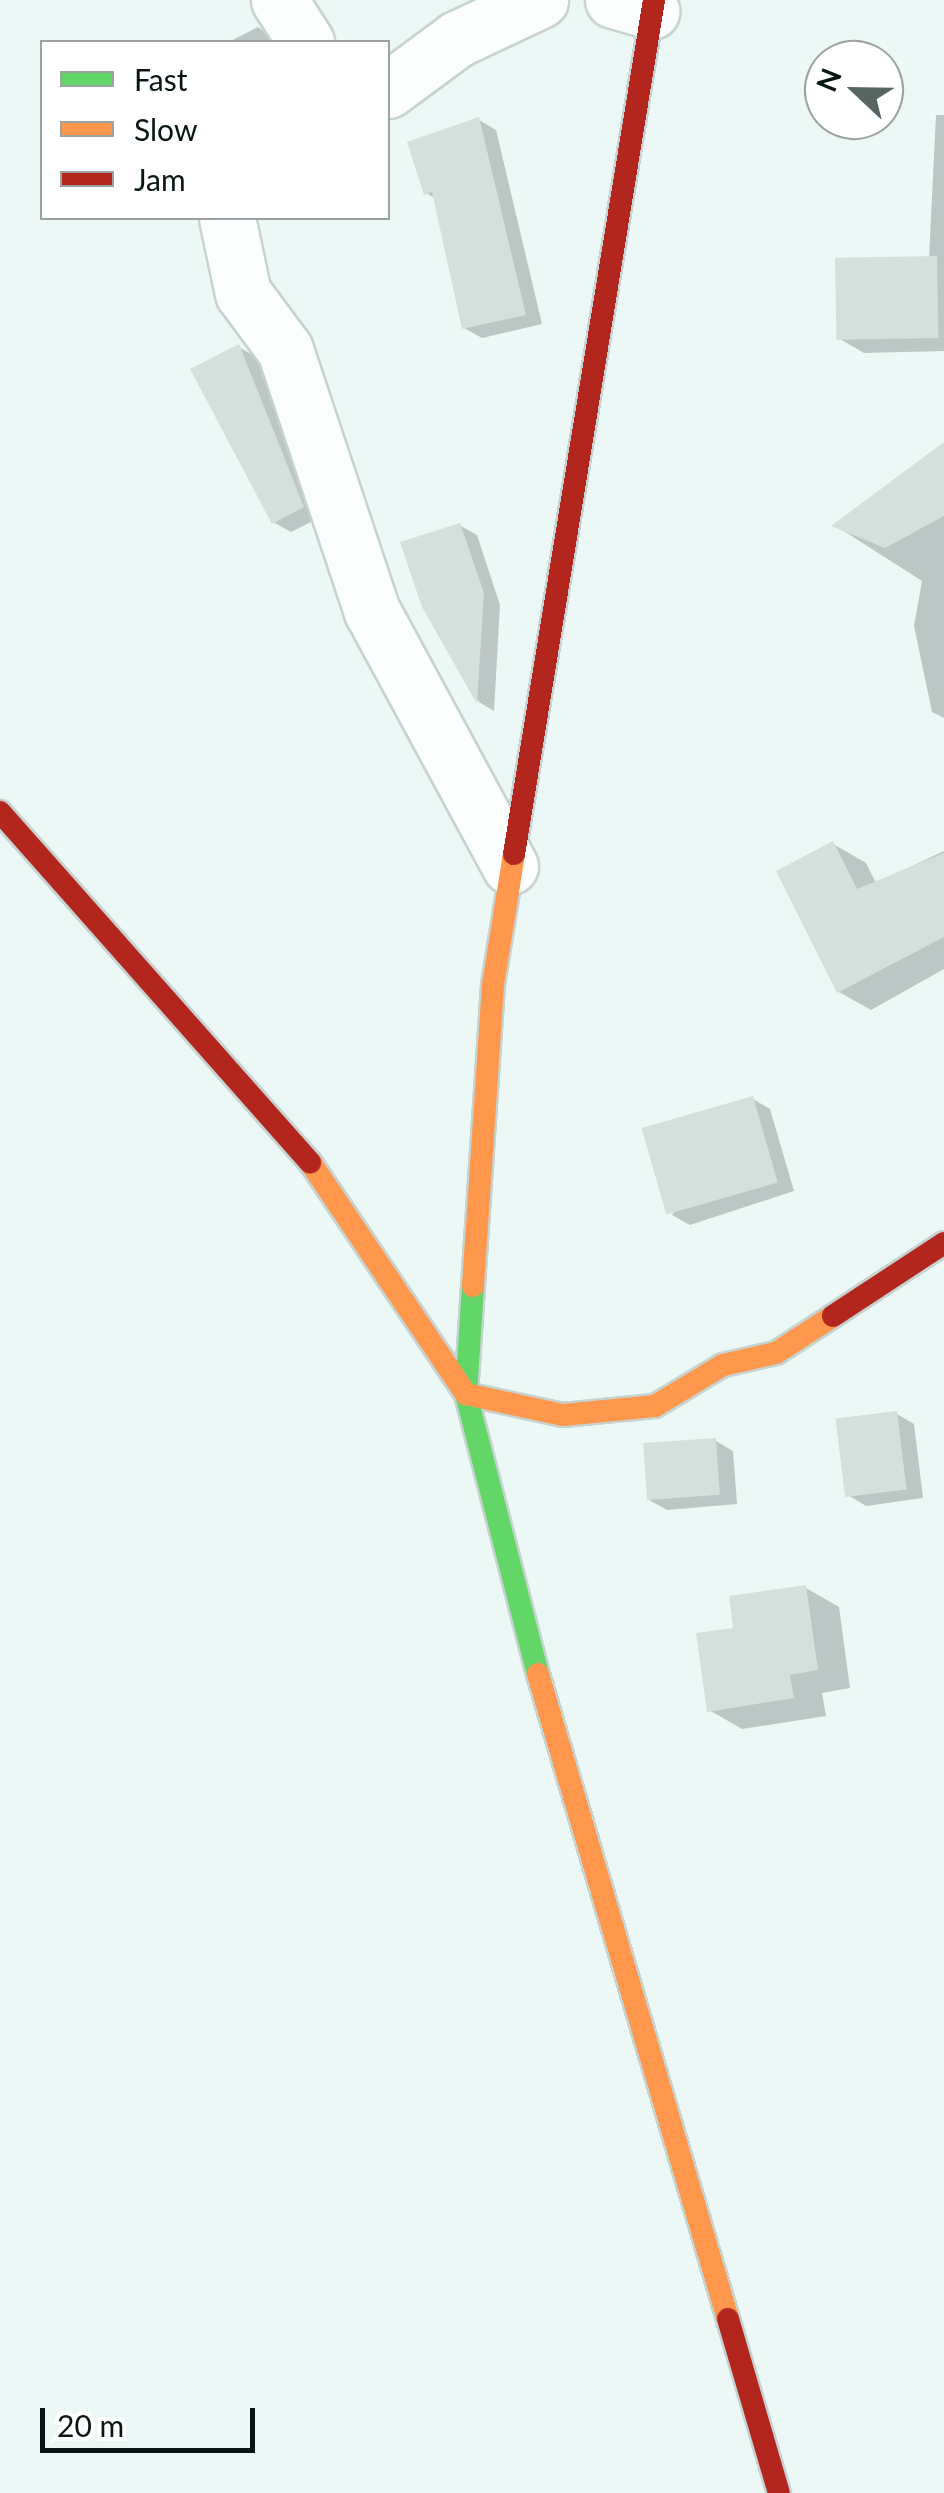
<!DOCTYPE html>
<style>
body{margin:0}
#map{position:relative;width:944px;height:2493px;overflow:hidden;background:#ecf8f5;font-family:Lato,sans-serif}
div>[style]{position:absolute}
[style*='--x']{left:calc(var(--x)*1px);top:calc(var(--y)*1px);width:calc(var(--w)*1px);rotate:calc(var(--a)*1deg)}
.shadow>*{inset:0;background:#0003}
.building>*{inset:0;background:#d3e0dc;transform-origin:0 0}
.roads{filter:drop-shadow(2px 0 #c7d3d0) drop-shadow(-2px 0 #c7d3d0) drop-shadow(0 2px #c7d3d0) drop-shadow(0 -2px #c7d3d0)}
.street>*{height:55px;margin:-27.5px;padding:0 27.5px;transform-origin:27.5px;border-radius:27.5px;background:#fcfefe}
.fast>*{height:22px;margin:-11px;padding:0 11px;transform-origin:11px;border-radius:11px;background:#63d668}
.slow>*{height:22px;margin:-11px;padding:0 11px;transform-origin:11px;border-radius:11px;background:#ff974d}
.jam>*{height:22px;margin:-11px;padding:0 11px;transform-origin:11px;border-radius:11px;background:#b3261e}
span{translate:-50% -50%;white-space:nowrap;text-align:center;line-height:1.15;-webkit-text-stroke:10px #fff;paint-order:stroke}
.legend{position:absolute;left:40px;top:40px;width:350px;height:180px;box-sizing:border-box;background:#fff;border:2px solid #9ca2a0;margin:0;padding:12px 18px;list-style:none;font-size:30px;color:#071612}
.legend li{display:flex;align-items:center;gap:20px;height:50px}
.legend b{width:50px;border:2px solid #9ca2a0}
.north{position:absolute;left:804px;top:40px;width:100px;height:100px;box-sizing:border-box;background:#fff;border:2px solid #9ca2a0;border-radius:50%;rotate:292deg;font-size:28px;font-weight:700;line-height:40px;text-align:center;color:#071612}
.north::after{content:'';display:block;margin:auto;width:35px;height:45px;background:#576561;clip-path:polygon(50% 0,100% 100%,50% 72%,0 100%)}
.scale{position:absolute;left:40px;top:2408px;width:215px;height:45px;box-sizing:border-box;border:5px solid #071612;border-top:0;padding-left:12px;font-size:30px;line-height:35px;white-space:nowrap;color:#071612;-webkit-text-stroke:8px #fff;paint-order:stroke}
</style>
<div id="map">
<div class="shadow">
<i style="clip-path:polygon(258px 27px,278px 42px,229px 42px)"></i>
<i style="clip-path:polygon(936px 115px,944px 115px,944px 351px,864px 353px,840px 339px,929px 258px)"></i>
<i style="clip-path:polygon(479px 120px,496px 130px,542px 324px,482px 338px,464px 328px,436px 199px,426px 193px)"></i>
<i style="clip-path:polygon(239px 347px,256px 357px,321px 517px,291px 532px,273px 522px)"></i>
<i style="clip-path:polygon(944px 444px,944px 718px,932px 712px,914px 626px,922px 581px,836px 526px)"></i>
<i style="clip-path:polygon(459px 525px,477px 535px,500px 605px,494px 711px,479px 702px,424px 606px)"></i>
<i style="clip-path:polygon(833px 844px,866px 863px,876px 883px,944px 851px,944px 969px,871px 1010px,839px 992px)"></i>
<i style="clip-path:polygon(753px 1099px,770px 1109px,794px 1191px,690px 1225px,672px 1215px)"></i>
<i style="clip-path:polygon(897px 1414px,914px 1424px,923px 1498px,866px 1506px,848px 1495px)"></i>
<i style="clip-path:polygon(716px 1441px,733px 1451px,737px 1504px,667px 1510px,649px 1500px)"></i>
<i style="clip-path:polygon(806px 1588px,839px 1607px,850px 1688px,822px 1693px,826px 1716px,742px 1729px,709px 1710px,736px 1630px)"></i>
</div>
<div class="building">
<i style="clip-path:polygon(479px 117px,526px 315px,462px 329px,432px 192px,424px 195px,407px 142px)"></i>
<i style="left:937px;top:256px;width:82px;height:102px;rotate:89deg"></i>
<i style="clip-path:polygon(239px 344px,304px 507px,272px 524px,190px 369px)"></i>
<i style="clip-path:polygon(944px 442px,944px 516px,885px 548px,831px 526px)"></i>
<i style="clip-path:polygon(460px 523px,484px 593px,477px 704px,422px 607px,400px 542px)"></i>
<i style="clip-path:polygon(833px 841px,857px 889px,944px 853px,944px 937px,837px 993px,776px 871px)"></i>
<i style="left:753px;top:1096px;width:90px;height:116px;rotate:74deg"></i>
<i style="left:897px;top:1411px;width:79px;height:62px;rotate:83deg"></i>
<i style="left:716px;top:1438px;width:57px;height:73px;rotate:86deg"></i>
<i style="clip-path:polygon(806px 1585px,818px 1670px,790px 1675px,794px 1698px,707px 1712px,696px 1633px,733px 1628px,729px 1596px)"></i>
</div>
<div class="roads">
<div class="street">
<i style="--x:279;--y:0;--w:50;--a:57.3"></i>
<i style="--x:613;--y:0;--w:40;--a:16"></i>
<i style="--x:388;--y:90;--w:86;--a:-36.5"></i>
<i style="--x:457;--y:39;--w:92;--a:-25.2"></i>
<i style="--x:227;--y:218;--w:77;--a:78"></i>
<i style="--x:243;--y:293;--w:71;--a:53.6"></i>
<i style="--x:285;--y:350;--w:275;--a:71.6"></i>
<i style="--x:372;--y:611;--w:290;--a:61.6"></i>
</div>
<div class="fast">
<i style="--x:473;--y:1286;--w:108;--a:93.7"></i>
<i style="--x:466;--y:1394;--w:289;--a:75.6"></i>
</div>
<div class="slow">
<i style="--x:310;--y:1162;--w:280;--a:56.1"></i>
<i style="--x:466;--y:1394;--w:99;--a:12.2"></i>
<i style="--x:563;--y:1415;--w:92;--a:-5.6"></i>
<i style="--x:655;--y:1406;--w:79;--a:-31.1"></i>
<i style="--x:723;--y:1365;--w:54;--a:-12.8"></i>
<i style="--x:776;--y:1353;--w:68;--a:-33"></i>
<i style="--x:473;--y:1286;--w:302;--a:-86.2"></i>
<i style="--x:493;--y:985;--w:133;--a:-80.9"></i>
<i style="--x:538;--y:1674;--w:672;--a:73.59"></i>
</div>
<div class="jam">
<i style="--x:0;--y:812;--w:468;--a:48.5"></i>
<i style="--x:514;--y:854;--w:865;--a:-80.69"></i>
<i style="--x:833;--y:1316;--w:133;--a:-33.3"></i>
<i style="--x:728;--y:2319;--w:181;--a:73.7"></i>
</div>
</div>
<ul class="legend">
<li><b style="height:12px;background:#63d668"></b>Fast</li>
<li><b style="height:12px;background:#ff974d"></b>Slow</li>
<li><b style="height:12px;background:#b3261e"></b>Jam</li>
</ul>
<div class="north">N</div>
<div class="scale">20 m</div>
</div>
